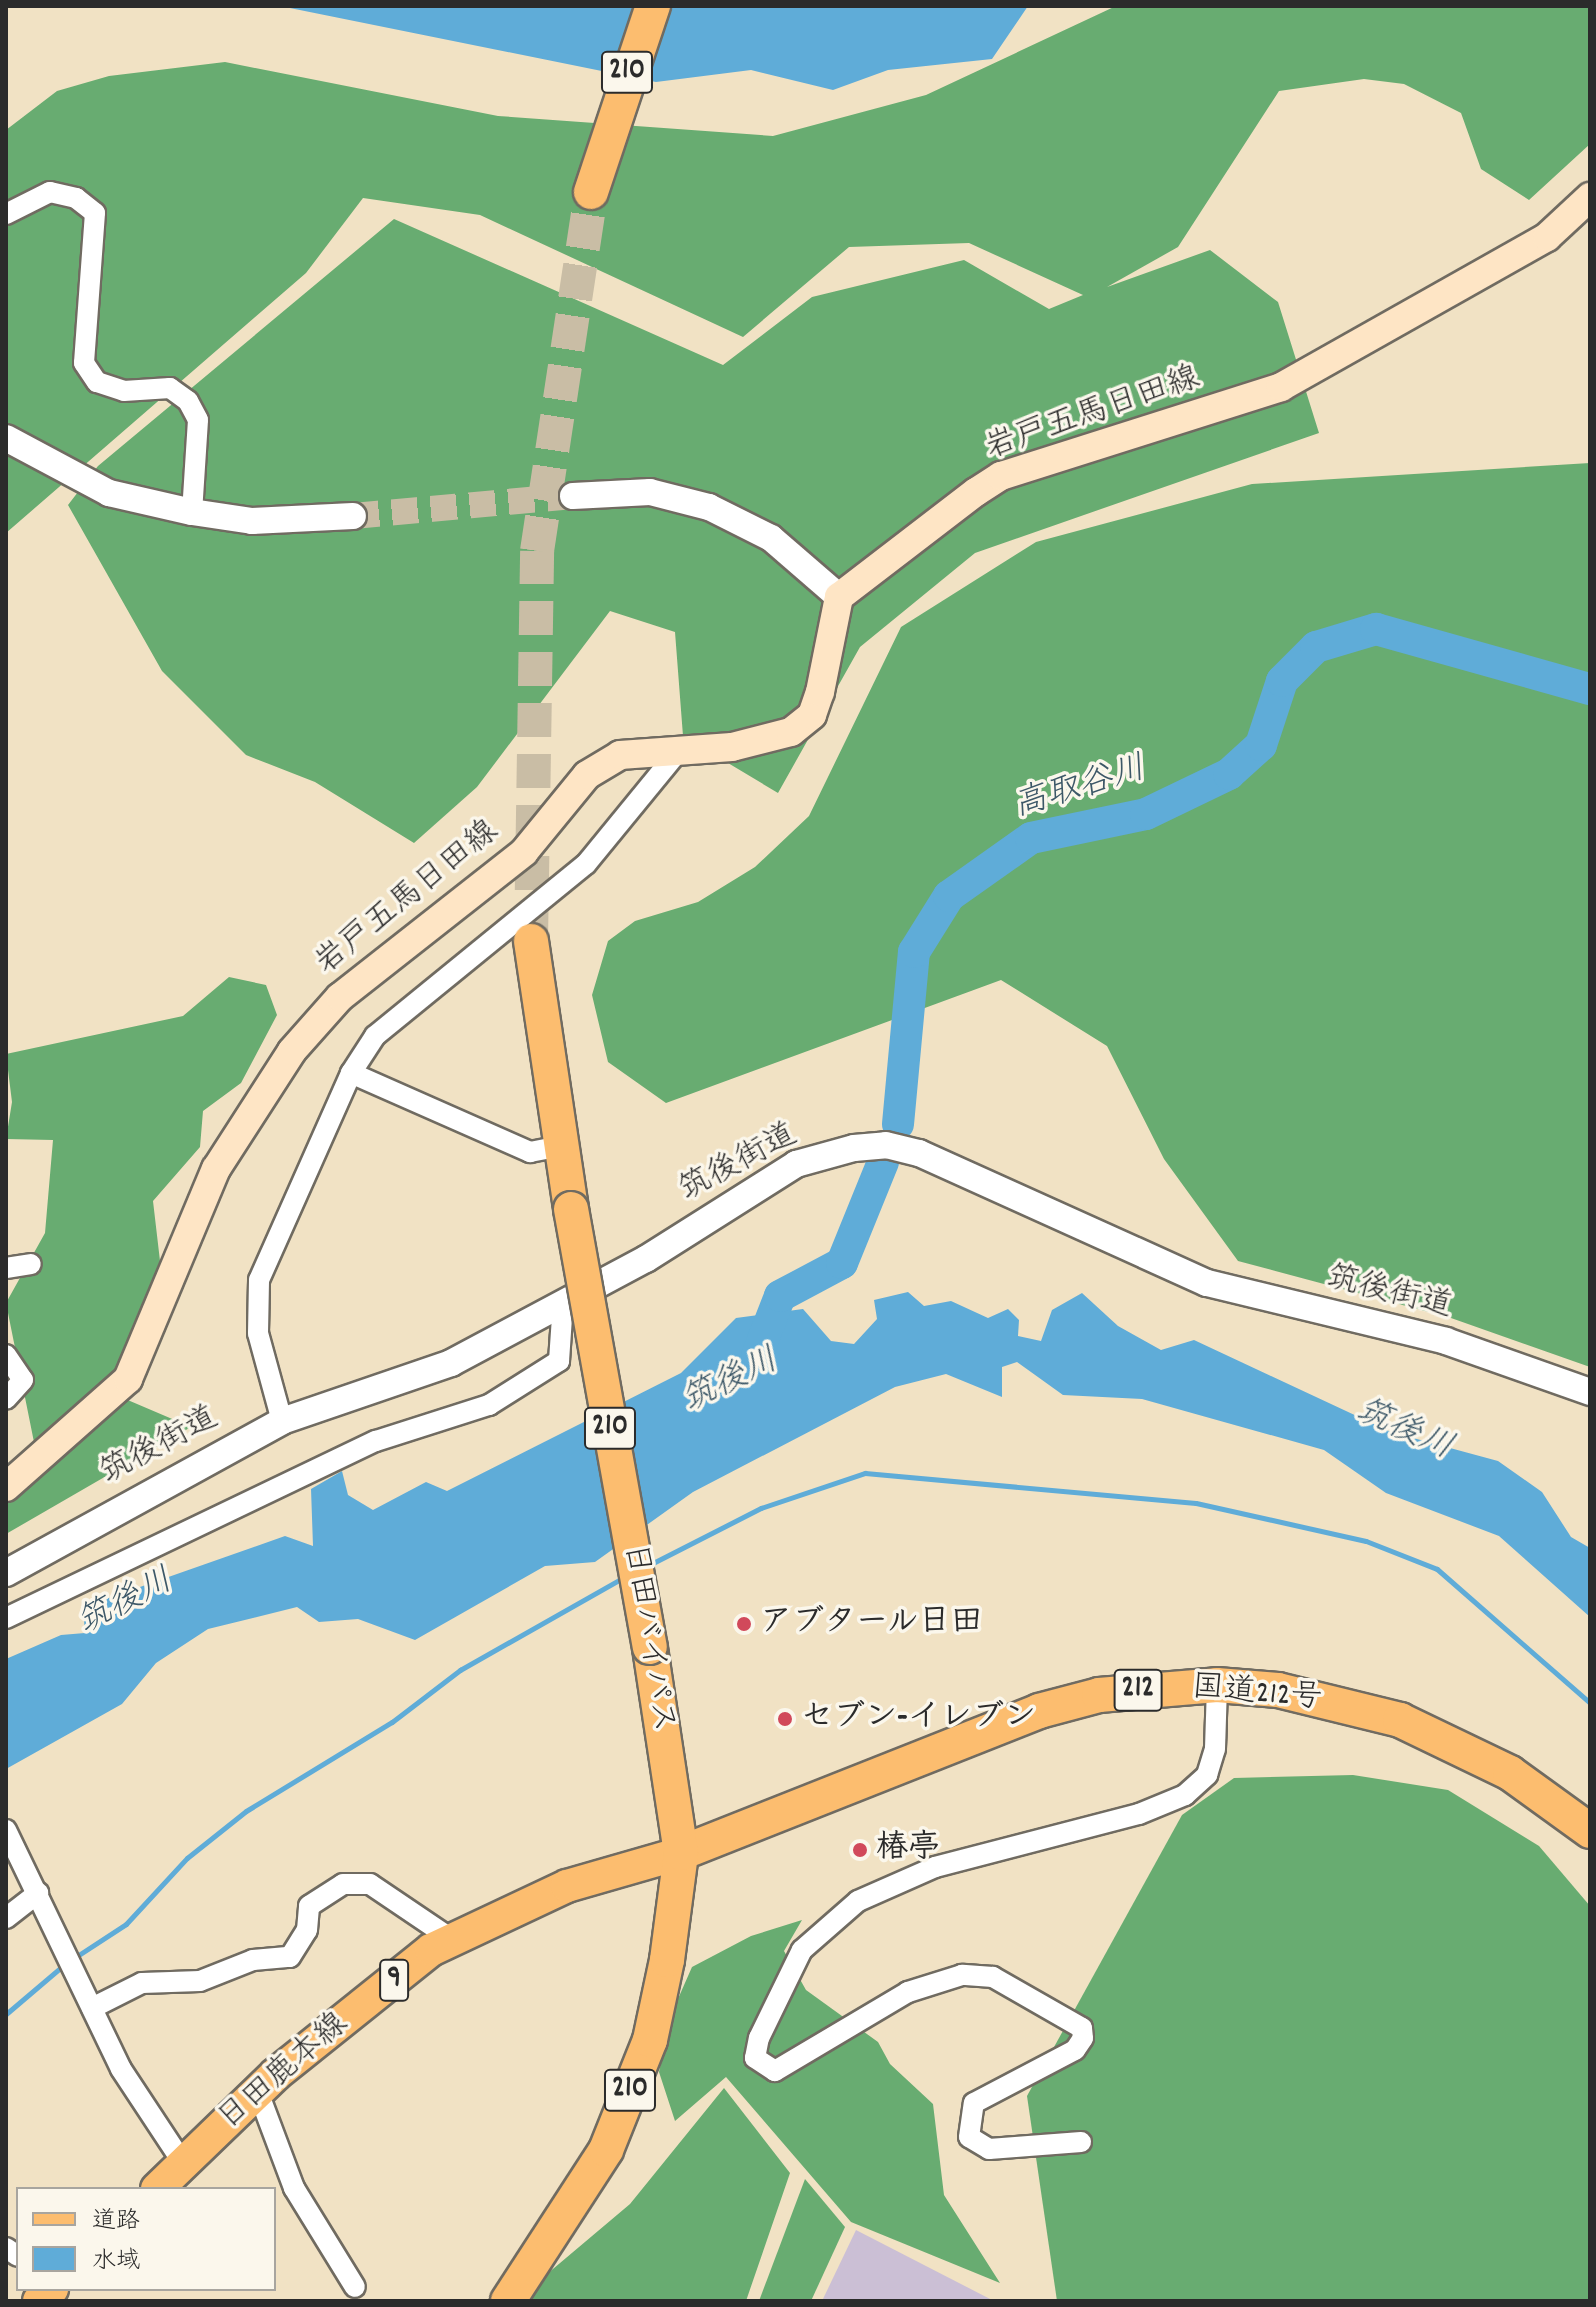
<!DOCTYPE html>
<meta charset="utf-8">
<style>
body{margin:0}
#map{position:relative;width:1596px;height:2307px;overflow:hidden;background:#f1e2c4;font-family:Dekko,"Klee One",sans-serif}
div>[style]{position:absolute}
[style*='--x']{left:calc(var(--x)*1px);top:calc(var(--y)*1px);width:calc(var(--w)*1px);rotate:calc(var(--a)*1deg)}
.industrial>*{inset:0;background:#cbbfd5}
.forest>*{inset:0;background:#68ac71}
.water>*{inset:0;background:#5facd8}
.stream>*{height:5px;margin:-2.5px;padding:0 2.5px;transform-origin:2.5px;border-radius:2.5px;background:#5facd8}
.river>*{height:32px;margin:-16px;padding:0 16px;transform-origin:16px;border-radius:16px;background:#5facd8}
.tertiary-tunnel>*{height:26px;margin-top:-13px;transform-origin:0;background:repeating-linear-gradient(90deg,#c9bda5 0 26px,transparent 0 39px)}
.trunk-tunnel>*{height:34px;margin-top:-17px;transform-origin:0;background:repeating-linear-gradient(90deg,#c9bda5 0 34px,transparent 0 51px)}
.roads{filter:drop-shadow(2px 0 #706b61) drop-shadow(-2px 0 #706b61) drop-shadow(0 2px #706b61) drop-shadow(0 -2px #706b61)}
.minor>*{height:20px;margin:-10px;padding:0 10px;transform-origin:10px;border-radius:10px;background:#fff}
.tertiary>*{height:26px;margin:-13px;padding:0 13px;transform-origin:13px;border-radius:13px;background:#fff}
.secondary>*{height:28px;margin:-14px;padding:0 14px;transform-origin:14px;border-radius:14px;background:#fee5c5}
.primary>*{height:32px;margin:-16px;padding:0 16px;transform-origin:16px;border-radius:16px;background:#fcbd6f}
.trunk>*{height:34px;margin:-17px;padding:0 17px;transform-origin:17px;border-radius:17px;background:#fcbd6f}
.bridges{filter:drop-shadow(2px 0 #706b61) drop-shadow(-2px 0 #706b61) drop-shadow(0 2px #706b61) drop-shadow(0 -2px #706b61)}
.trunk-bridge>*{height:34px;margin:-17px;padding:0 17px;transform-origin:17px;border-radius:17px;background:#fcbd6f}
.dots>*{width:22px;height:22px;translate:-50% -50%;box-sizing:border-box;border:4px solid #fbf7ec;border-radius:50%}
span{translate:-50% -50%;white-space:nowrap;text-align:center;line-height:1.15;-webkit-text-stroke:7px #fbf7ec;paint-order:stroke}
.shield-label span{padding:2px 6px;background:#fbf7ec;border:2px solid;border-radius:6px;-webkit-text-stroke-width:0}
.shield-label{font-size:30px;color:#2b2b2b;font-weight:700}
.street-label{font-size:32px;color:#2b2b2b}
.poi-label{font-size:32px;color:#2b2b2b;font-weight:700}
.left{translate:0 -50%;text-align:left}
.water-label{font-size:34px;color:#3d5868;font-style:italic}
.frame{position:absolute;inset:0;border:8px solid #2b2b2b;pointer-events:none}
.legend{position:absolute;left:16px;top:2187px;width:260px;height:104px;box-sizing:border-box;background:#fbf7ec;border:2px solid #a8a59f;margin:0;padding:10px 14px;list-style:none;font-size:24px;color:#2b2b2b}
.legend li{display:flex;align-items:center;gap:16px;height:40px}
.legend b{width:40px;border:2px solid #a8a59f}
</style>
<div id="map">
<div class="industrial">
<i style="clip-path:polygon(856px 2230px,994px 2301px,822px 2301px)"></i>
</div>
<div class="forest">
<i style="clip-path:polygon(1116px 6px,1590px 6px,1590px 144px,1529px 200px,1481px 169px,1461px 113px,1404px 84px,1364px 79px,1279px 91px,1178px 247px,1107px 287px,1210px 250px,1278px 302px,1319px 433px,975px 553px,860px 647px,778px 793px,683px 736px,675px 632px,610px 611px,477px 787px,414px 843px,315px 782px,246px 755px,162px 671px,68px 505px,98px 466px,394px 219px,723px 365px,812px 297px,964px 260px,1049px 309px,1083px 295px,969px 243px,849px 247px,743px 337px,480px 215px,363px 198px,306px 273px,6px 533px,6px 130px,57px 91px,109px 76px,225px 62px,498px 116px,773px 136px,926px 95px)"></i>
<i style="clip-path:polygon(1590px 463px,1590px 1367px,1451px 1318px,1238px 1261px,1164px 1159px,1107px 1046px,1001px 980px,666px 1103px,608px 1062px,592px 995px,608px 941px,635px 921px,698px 902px,755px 867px,809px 816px,901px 627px,1036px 542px,1252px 484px)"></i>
<i style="clip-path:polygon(229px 977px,266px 985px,277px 1015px,241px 1083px,203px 1111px,200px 1147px,153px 1201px,160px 1261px,123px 1398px,191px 1427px,6px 1534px,6px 1494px,39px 1467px,6px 1303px,45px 1233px,53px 1140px,6px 1139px,12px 1102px,6px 1054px,183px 1016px)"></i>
<i style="clip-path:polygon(1353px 1775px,1448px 1790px,1539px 1846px,1590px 1906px,1590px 2301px,1057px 2301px,1027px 2096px,1182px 1815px,1234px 1778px)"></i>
<i style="clip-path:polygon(802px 1920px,784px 1951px,806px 1990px,878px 2042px,890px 2064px,933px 2104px,944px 2195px,1000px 2283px,851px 2222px,726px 2077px,675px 2121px,659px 2072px,670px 2017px,692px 1967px,751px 1936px)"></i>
<i style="clip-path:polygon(724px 2088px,790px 2173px,746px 2301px,515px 2301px,630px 2204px)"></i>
<i style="clip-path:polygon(805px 2179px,845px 2227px,811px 2301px,759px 2301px)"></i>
</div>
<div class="water">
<i style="clip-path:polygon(280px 6px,1028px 6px,992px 59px,888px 70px,833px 90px,751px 70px,656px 82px)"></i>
<i style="clip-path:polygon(908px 1292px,924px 1306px,951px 1301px,988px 1318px,1008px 1309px,1019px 1320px,1018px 1336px,1041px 1341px,1052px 1310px,1082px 1293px,1118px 1326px,1161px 1350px,1194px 1340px,1391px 1432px,1498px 1461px,1542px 1492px,1571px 1537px,1590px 1548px,1590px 1617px,1499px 1536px,1386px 1493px,1324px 1450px,1142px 1399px,1063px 1395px,1017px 1362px,1002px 1367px,1002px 1397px,946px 1374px,895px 1387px,693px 1492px,595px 1562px,545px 1566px,415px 1640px,358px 1619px,319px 1622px,297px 1607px,208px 1629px,156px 1663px,122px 1704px,6px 1769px,6px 1659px,61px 1635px,85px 1633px,83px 1607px,285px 1536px,313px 1546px,311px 1489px,342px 1471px,348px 1495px,373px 1510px,426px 1482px,447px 1491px,681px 1373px,736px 1318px,803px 1309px,831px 1341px,854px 1344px,877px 1319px,874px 1300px)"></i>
</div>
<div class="stream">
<i style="--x:649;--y:1565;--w:126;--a:-27"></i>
<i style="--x:761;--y:1508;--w:110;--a:-18.6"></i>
<i style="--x:865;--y:1473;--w:332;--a:5.2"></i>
<i style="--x:1196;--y:1503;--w:174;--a:12.6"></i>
<i style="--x:1366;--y:1541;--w:76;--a:21.5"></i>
<i style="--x:1437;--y:1569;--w:203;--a:41.2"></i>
<i style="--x:74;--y:1958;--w:62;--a:-33.2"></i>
<i style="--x:126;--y:1924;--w:90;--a:-47.3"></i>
<i style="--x:187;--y:1858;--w:75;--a:-38.5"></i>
<i style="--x:246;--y:1811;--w:171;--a:-31.4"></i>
<i style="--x:392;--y:1722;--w:86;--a:-37.4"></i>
<i style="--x:460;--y:1670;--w:191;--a:-29.5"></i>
<i style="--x:6;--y:2014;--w:79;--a:-40.4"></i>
</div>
<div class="river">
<i style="--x:898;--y:1124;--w:173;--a:-84.7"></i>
<i style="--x:914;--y:952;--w:66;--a:-58"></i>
<i style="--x:949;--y:896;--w:100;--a:-35.3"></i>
<i style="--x:1031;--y:838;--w:117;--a:-11.8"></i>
<i style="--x:1146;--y:814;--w:92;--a:-25.7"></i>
<i style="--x:1229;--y:774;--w:43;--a:-42.2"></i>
<i style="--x:1261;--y:745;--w:67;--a:-71.8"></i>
<i style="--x:1282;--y:681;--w:48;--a:-45"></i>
<i style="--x:1316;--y:647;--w:63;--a:-16.7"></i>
<i style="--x:1376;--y:629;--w:222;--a:15.7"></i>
<i style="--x:757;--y:1355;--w:63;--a:-68.7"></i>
<i style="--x:780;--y:1296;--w:70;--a:-28"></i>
<i style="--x:842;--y:1263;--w:109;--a:-67.9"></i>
</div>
<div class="tertiary-tunnel">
<i style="--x:353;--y:516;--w:221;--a:-5.2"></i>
</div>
<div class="trunk-tunnel">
<i style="--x:531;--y:941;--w:390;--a:-89.1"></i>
<i style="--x:537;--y:551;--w:363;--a:-81.4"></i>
</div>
<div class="roads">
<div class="minor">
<i style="--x:6;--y:214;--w:49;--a:-26.6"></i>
<i style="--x:50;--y:192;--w:27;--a:13"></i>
<i style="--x:76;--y:198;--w:24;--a:38"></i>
<i style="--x:95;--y:213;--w:150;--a:94.2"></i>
<i style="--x:84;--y:363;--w:23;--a:56"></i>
<i style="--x:97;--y:382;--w:28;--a:18"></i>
<i style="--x:124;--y:391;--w:46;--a:-3.7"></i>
<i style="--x:170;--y:388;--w:22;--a:36"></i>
<i style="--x:188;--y:401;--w:21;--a:62"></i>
<i style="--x:198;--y:420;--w:92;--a:93.7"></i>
<i style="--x:351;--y:1073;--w:196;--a:23.8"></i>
<i style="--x:530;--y:1152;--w:31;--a:-11"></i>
<i style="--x:6;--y:1268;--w:25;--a:-9"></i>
<i style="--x:6;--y:1355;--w:30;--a:56"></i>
<i style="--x:23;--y:1380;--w:25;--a:132"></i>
<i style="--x:282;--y:1421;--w:91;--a:-105.3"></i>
<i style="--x:258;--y:1333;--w:53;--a:-88.9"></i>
<i style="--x:259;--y:1280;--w:227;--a:-66"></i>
<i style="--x:351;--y:1073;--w:44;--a:-57"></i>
<i style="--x:375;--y:1036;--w:272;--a:-39.2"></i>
<i style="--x:586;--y:864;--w:142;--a:-50.7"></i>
<i style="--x:6;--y:1618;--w:410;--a:-25.6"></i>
<i style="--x:376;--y:1441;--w:119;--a:-17.7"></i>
<i style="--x:489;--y:1405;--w:83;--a:-32.2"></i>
<i style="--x:559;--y:1361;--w:58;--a:-86.1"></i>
<i style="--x:6;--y:1830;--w:265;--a:64.3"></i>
<i style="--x:121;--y:2069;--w:113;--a:56.6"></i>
<i style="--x:6;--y:1918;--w:41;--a:-38"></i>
<i style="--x:92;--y:2008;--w:56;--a:-26.6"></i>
<i style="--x:142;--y:1983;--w:58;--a:-2"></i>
<i style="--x:200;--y:1981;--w:57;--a:-21.6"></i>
<i style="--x:253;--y:1960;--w:37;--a:-5"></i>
<i style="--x:290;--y:1957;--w:32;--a:-58"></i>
<i style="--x:307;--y:1930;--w:24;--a:-85"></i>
<i style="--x:309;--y:1906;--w:40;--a:-32.9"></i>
<i style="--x:343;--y:1884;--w:27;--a:0"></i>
<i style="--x:370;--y:1884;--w:100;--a:34"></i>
<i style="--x:258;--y:2092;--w:103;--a:69.4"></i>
<i style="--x:294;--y:2188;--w:116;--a:58.4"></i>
<i style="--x:1081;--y:2142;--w:92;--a:175.6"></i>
<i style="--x:989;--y:2149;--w:23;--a:-149"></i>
<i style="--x:969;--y:2137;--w:34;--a:-82"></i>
<i style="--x:974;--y:2103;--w:114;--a:-27.7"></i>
<i style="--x:1075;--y:2050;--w:14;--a:-56"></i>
<i style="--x:1083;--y:2038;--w:10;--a:-96"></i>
<i style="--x:1082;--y:2028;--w:103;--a:-150.2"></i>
<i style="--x:993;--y:1977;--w:31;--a:-176"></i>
<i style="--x:962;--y:1975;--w:57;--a:162.5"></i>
<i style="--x:908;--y:1992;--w:155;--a:149.3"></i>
<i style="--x:775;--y:2071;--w:24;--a:-147"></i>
<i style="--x:755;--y:2058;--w:20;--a:-79"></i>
<i style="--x:759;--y:2038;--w:98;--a:-64"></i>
<i style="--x:802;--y:1950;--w:74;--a:-41.2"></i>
<i style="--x:858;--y:1901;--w:84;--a:-23.8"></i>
<i style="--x:935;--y:1867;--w:211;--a:-14.6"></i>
<i style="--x:1139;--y:1814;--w:50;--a:-22.4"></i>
<i style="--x:1185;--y:1795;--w:30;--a:-42"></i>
<i style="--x:1207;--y:1775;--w:27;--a:-73"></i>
<i style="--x:1215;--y:1749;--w:64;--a:-88.2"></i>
<i style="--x:6;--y:2248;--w:14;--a:34"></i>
</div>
<div class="tertiary">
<i style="--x:6;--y:438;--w:117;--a:28.1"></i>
<i style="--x:109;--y:493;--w:85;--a:12.9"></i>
<i style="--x:192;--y:512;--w:61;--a:8.5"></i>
<i style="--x:252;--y:521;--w:101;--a:-2.8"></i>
<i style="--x:573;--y:496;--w:77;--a:-3"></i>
<i style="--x:650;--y:492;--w:61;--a:14.3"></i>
<i style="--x:709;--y:507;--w:69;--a:26.6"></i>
<i style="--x:771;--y:538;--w:90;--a:40.9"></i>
<i style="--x:6;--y:1573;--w:315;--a:-28.8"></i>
<i style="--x:282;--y:1421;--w:179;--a:-18.9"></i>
<i style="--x:451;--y:1363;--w:221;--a:-28.1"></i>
<i style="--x:646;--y:1259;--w:178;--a:-32.3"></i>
<i style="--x:796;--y:1164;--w:60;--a:-15.4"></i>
<i style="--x:854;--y:1148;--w:32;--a:-5"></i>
<i style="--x:886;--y:1145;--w:34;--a:14"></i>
<i style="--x:919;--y:1153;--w:316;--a:24.3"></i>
<i style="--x:1207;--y:1283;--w:246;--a:13.6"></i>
<i style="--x:1446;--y:1341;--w:153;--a:19.5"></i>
</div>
<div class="secondary">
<i style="--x:6;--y:1487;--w:163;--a:-41.5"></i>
<i style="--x:128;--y:1379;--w:228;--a:-67.3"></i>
<i style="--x:216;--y:1169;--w:140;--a:-57.2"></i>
<i style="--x:292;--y:1051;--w:72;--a:-48.4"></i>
<i style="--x:340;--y:997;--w:234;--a:-38.2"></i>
<i style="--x:524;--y:852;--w:99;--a:-50.7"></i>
<i style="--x:587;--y:775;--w:39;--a:-31"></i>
<i style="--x:620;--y:755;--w:112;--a:-4.1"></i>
<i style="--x:732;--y:747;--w:61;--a:-14.3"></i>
<i style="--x:791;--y:732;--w:27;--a:-39"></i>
<i style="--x:812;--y:715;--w:24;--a:-71"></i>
<i style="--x:820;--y:692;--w:97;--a:-78.7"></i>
<i style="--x:839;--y:597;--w:173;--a:-37.5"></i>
<i style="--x:976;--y:492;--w:30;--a:-33"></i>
<i style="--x:1001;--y:476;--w:294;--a:-17.6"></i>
<i style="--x:1281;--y:387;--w:305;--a:-29.4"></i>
<i style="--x:1547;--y:237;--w:59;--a:-42.9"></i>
</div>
<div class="primary">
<i style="--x:157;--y:2189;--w:165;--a:-44"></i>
<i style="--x:276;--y:2074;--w:198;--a:-38.7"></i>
<i style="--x:431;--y:1950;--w:150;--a:-25.2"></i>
<i style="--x:567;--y:1886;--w:119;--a:-16.1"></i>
<i style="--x:39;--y:2301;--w:18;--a:-43"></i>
</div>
<div class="trunk">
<i style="--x:591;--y:192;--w:196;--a:-71.6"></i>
<i style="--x:531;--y:941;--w:271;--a:81.5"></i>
<i style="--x:681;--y:1853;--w:385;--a:-21.6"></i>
<i style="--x:1039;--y:1711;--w:62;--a:-14.9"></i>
<i style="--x:1099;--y:1695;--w:118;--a:-4.8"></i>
<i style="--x:1217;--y:1685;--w:61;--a:4.7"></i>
<i style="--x:1278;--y:1690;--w:126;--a:13.8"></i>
<i style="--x:1400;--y:1720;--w:122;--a:25.7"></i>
<i style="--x:1510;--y:1773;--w:99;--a:35.9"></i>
<i style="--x:508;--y:2301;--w:180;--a:-57"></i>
<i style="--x:606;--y:2150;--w:118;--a:-68.2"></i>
<i style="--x:650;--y:2040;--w:82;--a:-78"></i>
<i style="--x:667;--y:1960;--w:108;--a:-82.5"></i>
<i style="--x:681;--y:1853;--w:208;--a:-98.6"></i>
</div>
</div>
<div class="bridges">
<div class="trunk-bridge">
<i style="--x:571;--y:1209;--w:445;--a:79.8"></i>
</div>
</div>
<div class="dots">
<i style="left:744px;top:1624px;background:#d1495b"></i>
<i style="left:785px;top:1719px;background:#d1495b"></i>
<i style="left:860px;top:1850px;background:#d1495b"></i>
</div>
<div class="shield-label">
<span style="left:627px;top:72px">210</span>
<span style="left:610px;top:1428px">210</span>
<span style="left:1138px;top:1690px">212</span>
<span style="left:394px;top:1980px">9</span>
<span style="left:630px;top:2090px">210</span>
</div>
<div class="street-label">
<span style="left:1093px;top:415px;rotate:-19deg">岩戸五馬日田線</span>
<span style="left:408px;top:899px;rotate:-39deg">岩戸五馬日田線</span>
<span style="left:739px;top:1164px;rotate:-28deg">筑後街道</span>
<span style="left:1389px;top:1294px;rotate:14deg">筑後街道</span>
<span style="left:160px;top:1447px;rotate:-28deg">筑後街道</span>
<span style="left:647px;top:1638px;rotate:81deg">日田バイパス</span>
<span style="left:1257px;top:1695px;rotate:5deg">国道212号</span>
<span style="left:284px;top:2073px;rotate:-41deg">日田鹿本線</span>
</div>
<div class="poi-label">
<span class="left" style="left:760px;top:1624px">アブタール日田</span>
<span class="left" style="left:801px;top:1719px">セブン-イレブン</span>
<span class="left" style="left:876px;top:1850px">椿亭</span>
</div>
<div class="water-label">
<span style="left:1080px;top:789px;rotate:-17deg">高取谷川</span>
<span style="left:731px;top:1382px;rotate:-26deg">筑後川</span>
<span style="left:1404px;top:1431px;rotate:24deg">筑後川</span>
<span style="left:126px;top:1603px;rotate:-27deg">筑後川</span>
</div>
<div class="frame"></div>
<ul class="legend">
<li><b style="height:10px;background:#fcbd6f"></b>道路</li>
<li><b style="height:22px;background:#5facd8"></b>水域</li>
</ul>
</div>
